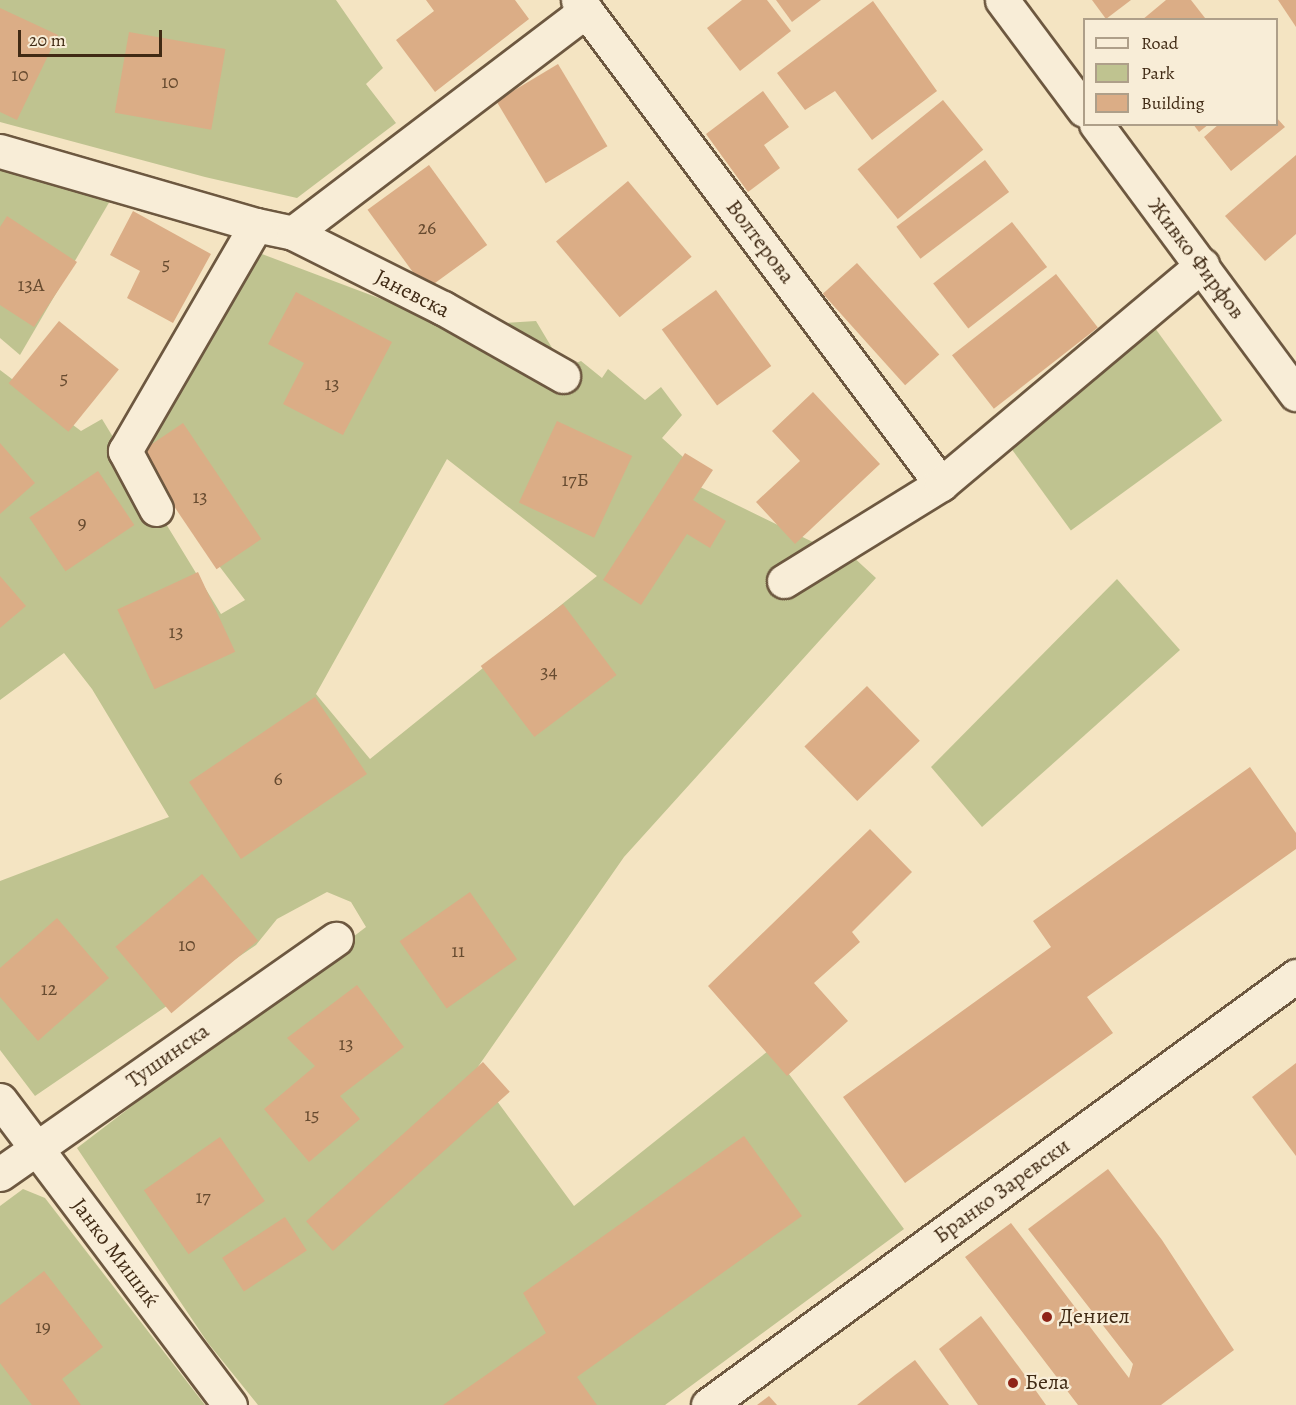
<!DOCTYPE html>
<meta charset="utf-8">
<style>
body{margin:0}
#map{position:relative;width:1296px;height:1405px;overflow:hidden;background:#f4e4c2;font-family:Alegreya,serif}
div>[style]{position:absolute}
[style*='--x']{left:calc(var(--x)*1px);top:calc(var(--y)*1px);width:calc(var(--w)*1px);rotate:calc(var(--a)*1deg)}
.green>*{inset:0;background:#bfc390;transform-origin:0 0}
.building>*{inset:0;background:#dbad86;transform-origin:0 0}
.roads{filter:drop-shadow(2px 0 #6d5840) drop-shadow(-2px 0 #6d5840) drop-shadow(0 2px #6d5840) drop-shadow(0 -2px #6d5840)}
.minor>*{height:33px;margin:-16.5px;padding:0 16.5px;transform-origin:16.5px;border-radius:16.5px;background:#f8edd7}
.dots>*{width:16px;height:16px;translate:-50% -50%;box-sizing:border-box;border:3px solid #f8edd7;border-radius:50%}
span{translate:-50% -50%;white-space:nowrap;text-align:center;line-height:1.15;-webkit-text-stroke:4.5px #f8edd7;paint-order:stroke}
.number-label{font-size:20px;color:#674b30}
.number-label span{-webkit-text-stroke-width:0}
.street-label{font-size:22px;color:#402a14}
.poi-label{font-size:22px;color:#402a14}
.left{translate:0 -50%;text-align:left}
.legend{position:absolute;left:1083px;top:18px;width:195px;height:108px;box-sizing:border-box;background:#f8edd7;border:2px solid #ae9f89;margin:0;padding:8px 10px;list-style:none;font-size:18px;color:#402a14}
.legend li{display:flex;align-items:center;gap:12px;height:30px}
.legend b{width:30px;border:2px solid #ae9f89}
.scale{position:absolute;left:18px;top:30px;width:144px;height:27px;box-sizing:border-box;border:3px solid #402a14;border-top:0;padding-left:8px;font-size:18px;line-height:21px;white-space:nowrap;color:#402a14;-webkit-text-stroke:4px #f8edd7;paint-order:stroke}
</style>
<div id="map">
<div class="green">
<i style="clip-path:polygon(0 0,336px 0,383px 68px,366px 84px,396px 123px,297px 198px,205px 177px,0 122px)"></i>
<i style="clip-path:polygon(0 160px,114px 194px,20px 355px,0 338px)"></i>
<i style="clip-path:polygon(evenodd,246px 248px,498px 343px,506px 323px,536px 321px,564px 368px,581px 361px,602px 378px,608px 369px,645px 400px,661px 387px,682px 415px,662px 438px,683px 457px,698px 486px,821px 546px,838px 543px,876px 578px,624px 857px,475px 1071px,574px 1206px,768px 1051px,783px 1066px,904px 1229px,665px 1405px,258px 1405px,208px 1343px,77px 1148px,366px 927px,351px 902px,327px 892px,277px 919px,256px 945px,35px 1096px,0 1050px,0 881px,169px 817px,92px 689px,64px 653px,0 700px,0 370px,81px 431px,102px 419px,221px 614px,245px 600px,207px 550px,135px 421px,246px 248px,447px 459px,597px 576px,370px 759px,316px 694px,447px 459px)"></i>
<i style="left:1144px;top:313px;width:133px;height:187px;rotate:54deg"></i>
<i style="clip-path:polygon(1117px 579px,1180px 650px,982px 827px,931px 767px)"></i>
<i style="clip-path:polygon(23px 1189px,45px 1198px,205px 1405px,0 1405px,0 1206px)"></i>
</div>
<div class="building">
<i style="clip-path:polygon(426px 0,515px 0,529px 19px,435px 92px,396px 40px,434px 11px)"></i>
<i style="clip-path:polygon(742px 0,767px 0,791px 31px,740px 71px,707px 28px)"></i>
<i style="clip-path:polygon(776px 0,821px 0,792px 22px)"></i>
<i style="clip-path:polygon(1092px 0,1131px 0,1106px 19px)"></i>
<i style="clip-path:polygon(1166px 0,1191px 0,1205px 18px,1142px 20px)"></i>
<i style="clip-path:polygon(1278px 0,1296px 0,1296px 27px)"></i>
<i style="clip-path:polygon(873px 1px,937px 91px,872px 140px,835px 91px,805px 110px,777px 73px)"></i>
<i style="clip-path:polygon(0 8px,58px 35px,17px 120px,0 112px)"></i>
<i style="left:129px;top:32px;width:98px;height:82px;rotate:10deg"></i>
<i style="left:558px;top:64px;width:96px;height:72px;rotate:59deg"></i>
<i style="clip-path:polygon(763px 91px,789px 127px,764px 145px,780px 168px,748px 192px,706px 134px)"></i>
<i style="left:943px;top:100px;width:64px;height:110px;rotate:51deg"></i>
<i style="clip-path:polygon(1276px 117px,1285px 127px,1231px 171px,1204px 137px,1219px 124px,1276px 124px)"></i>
<i style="clip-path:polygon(1193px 124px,1209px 124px,1199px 132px)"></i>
<i style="clip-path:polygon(1296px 155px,1296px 234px,1265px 261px,1225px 216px)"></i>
<i style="left:985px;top:160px;width:40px;height:111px;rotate:53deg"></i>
<i style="left:429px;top:165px;width:99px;height:76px;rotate:54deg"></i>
<i style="left:628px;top:181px;width:99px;height:94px;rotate:50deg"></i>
<i style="clip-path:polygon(133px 211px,211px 254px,173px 323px,127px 298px,140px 271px,110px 255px)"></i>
<i style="clip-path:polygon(7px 216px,77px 262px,34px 327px,0 305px,0 227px)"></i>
<i style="left:1012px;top:222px;width:57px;height:100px;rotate:52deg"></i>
<i style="left:857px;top:263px;width:123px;height:46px;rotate:48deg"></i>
<i style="left:1056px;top:274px;width:68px;height:132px;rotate:52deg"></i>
<i style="left:716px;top:290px;width:94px;height:67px;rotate:54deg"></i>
<i style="clip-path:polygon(296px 292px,392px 342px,343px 435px,283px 404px,304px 363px,268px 344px)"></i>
<i style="left:59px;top:321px;width:77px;height:80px;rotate:39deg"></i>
<i style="clip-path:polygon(813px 392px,880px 464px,795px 544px,756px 502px,800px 461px,772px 431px)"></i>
<i style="left:557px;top:421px;width:83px;height:90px;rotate:25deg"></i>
<i style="left:183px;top:423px;width:140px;height:54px;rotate:56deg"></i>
<i style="clip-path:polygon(0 443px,35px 483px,0 514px)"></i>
<i style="clip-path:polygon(685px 453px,713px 470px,693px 500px,726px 521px,710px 548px,687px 534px,641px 605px,603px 580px)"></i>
<i style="left:98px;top:471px;width:65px;height:83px;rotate:56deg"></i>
<i style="left:198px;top:572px;width:88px;height:89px;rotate:65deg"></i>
<i style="clip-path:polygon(0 576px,26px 606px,0 628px)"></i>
<i style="left:563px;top:604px;width:89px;height:103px;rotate:53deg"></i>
<i style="left:867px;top:686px;width:76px;height:87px;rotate:46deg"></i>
<i style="left:315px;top:697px;width:93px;height:152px;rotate:56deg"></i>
<i style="clip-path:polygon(1250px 767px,1296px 833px,1296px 849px,1087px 997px,1113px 1033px,905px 1183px,843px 1097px,1051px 947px,1033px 921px)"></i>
<i style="clip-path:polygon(870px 829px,912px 872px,852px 932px,860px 942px,814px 983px,848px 1021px,787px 1076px,708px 986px)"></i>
<i style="left:202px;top:874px;width:87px;height:113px;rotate:50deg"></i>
<i style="left:470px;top:892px;width:82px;height:86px;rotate:55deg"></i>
<i style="clip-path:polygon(57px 918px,109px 978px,38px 1041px,0 997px,0 968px)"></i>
<i style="clip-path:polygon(357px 985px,404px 1047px,340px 1096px,360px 1119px,309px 1162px,264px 1109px,315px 1066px,287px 1038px)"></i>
<i style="left:483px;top:1062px;width:40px;height:238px;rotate:48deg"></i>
<i style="clip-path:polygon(1296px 1063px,1296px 1156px,1252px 1097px)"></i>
<i style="clip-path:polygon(744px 1136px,802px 1216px,577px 1377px,597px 1405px,443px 1405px,546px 1333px,523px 1293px)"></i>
<i style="left:220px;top:1137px;width:78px;height:93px;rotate:55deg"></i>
<i style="clip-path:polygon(1108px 1169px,1162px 1240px,1234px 1350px,1161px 1405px,1078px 1405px,965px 1257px,1011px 1223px,1129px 1378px,1133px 1364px,1028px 1229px)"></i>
<i style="left:285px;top:1217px;width:40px;height:75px;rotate:57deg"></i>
<i style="clip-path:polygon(44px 1271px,103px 1347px,62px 1379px,81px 1405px,32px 1405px,0 1363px,0 1305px)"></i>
<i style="clip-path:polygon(981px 1316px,1019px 1367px,1046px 1405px,978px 1405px,939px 1349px)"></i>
<i style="clip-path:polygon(915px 1360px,949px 1405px,857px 1405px,895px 1375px)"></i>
<i style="clip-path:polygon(769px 1396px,777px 1405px,757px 1405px)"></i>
</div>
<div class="roads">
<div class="minor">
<i style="--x:578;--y:0;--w:605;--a:53.13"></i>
<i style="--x:1002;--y:0;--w:137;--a:53.3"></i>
<i style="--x:1096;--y:124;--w:336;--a:53.5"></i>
<i style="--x:0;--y:151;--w:266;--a:16.1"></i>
<i style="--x:256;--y:225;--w:38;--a:12"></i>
<i style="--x:293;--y:233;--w:168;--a:26.6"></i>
<i style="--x:443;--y:308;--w:138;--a:29.5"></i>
<i style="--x:293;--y:233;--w:368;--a:-37.2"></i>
<i style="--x:156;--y:509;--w:66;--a:-118.1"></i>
<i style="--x:125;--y:451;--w:261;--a:-59.9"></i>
<i style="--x:784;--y:581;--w:185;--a:-31.7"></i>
<i style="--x:941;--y:484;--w:341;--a:-40"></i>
<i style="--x:0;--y:1100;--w:382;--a:53"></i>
<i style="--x:0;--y:1174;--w:410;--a:-35"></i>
<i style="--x:708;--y:1405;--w:728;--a:-36.11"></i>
</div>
</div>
<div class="dots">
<i style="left:1047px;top:1317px;background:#8f2418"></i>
<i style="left:1013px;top:1383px;background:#8f2418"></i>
</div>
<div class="number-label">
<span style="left:20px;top:74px">10</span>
<span style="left:170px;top:81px">10</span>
<span style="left:427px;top:227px">26</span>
<span style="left:166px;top:263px">5</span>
<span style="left:31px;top:284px">13А</span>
<span style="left:64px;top:377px">5</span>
<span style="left:332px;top:383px">13</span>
<span style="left:575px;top:479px">17Б</span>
<span style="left:200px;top:496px">13</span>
<span style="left:82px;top:522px">9</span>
<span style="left:176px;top:631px">13</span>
<span style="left:549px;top:671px">34</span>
<span style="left:278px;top:778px">6</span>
<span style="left:187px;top:944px">10</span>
<span style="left:458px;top:950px">11</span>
<span style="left:49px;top:988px">12</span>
<span style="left:346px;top:1043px">13</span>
<span style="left:312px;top:1114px">15</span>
<span style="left:203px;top:1196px">17</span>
<span style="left:43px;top:1326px">19</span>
</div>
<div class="street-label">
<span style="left:760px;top:242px;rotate:53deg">Волтерова</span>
<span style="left:1196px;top:259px;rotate:53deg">Живко Фирфов</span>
<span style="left:412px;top:294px;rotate:27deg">Јаневска</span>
<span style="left:168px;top:1056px;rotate:-35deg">Тушинска</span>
<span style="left:1002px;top:1191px;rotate:-36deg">Бранко Заревски</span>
<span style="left:115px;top:1253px;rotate:53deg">Јанко Мишиќ</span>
</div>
<div class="poi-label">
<span class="left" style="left:1059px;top:1317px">Дениел</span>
<span class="left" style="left:1025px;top:1383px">Бела</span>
</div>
<ul class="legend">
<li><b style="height:8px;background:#f8edd7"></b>Road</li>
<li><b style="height:16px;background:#bfc390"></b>Park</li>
<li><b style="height:16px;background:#dbad86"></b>Building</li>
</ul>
<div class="scale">20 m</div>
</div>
